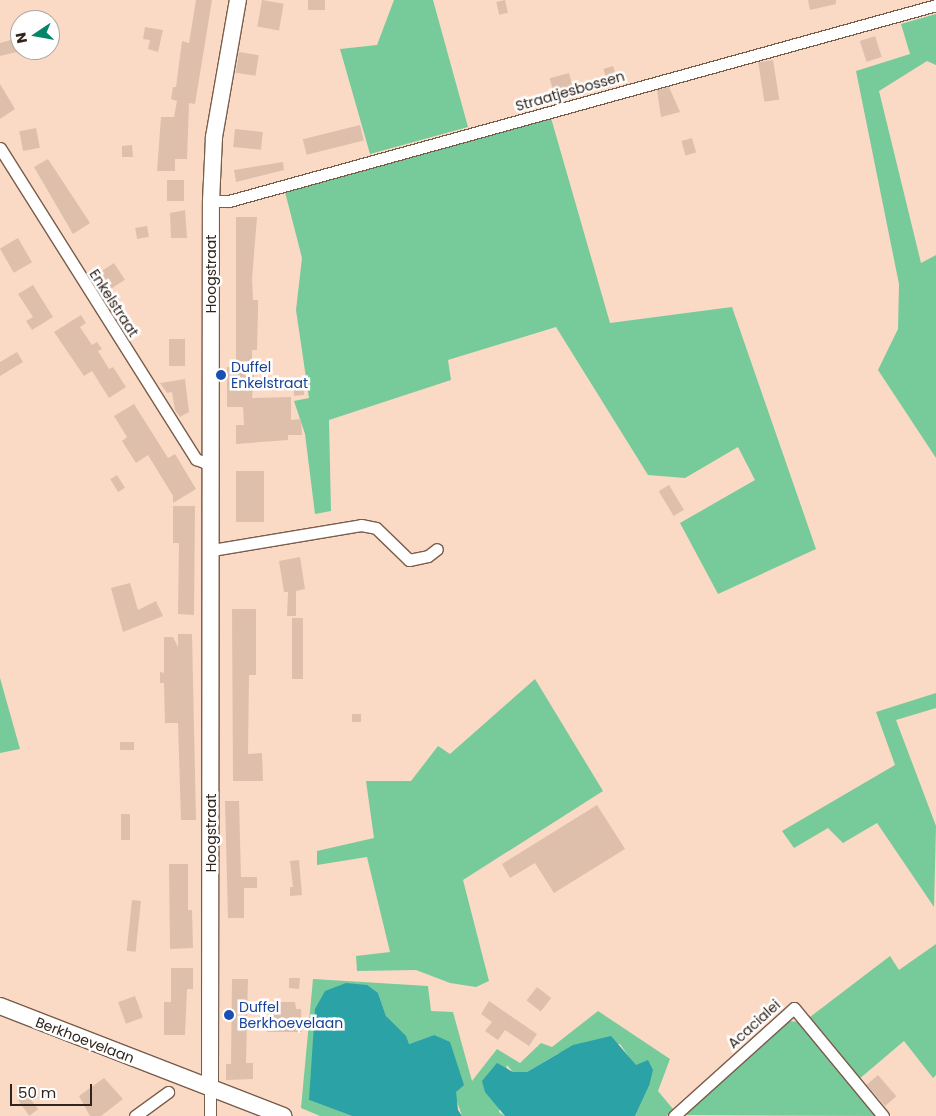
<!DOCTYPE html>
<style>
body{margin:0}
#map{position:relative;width:936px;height:1116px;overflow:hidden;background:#fadac5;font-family:Poppins,sans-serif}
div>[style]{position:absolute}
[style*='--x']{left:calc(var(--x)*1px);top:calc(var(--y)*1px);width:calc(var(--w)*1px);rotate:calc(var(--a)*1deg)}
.green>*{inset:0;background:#77ca9a}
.water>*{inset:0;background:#2aa2a6}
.building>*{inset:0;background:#debfab;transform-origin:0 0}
.roads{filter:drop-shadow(1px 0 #795d4b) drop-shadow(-1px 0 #795d4b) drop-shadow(0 1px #795d4b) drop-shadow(0 -1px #795d4b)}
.street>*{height:11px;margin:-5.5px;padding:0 5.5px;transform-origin:5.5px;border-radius:5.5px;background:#fff}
.secondary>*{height:16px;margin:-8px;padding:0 8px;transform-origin:8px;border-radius:8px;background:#fff}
.dots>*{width:14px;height:14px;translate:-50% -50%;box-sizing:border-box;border:2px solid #fff;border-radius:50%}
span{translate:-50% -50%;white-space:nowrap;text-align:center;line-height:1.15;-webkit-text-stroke:5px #fff;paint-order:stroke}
.street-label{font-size:14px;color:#30241d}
.transit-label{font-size:14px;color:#164399}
.left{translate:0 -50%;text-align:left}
.north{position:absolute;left:10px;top:10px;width:50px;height:50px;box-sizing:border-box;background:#fff;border:1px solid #aca7a5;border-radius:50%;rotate:258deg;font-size:14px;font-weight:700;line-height:20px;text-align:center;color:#30241d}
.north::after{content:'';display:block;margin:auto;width:18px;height:22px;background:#038568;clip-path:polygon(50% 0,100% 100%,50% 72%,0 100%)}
.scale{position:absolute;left:10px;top:1084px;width:82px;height:22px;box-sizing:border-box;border:2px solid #30241d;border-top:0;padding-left:6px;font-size:15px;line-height:18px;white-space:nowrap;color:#30241d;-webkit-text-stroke:4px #fff;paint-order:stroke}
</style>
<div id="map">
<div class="green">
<i style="clip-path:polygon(394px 0,433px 0,468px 127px,370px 154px,340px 49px,377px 45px)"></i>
<i style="clip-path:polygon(936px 14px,936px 65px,927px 61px,879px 91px,921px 263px,936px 255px,936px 458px,878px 370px,898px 329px,899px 284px,856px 71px,910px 54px,901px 24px)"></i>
<i style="clip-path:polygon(551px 118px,610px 323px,732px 307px,816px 549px,718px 594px,680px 523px,755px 480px,738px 447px,685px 478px,648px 475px,556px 327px,448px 360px,451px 380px,329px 420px,331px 511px,315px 514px,305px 434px,294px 401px,309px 398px,296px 310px,302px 258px,285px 192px)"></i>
<i style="clip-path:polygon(0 678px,20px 749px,0 753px)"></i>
<i style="clip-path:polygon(535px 679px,603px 791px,463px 880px,489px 981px,476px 987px,450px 983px,416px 970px,357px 971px,356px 956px,390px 952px,367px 857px,317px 865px,317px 851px,374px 838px,366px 781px,411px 781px,438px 746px,450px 754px)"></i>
<i style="clip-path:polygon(936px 693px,936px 708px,896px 720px,936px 826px,934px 907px,877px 823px,843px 843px,828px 828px,794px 848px,782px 831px,895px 765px,876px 712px)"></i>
<i style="clip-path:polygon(936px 944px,936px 1075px,933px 1078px,904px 1041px,858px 1080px,810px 1017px,890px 956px,899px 970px)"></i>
<i style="clip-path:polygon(313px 979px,428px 986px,431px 1011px,453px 1012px,472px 1081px,497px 1049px,520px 1063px,541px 1043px,552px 1047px,598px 1011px,670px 1059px,658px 1091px,673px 1109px,667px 1116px,635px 1116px,649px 1086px,620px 1044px,559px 1053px,527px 1072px,513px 1072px,507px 1065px,499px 1112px,505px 1116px,462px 1116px,434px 1035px,409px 1044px,386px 1016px,378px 993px,309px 1100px,352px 1116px,320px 1116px,301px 1108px)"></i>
<i style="clip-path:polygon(785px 1021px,803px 1022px,878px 1116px,682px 1115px)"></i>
</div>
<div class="water">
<i style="clip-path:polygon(346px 983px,367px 985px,378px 993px,386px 1016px,406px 1036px,409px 1044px,434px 1035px,450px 1042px,464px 1085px,456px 1092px,458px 1110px,462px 1116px,352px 1116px,309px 1100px,315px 1009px,325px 991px)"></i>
<i style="clip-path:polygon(611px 1036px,636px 1065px,648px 1060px,653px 1070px,649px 1086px,635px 1116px,505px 1116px,485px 1092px,482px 1081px,497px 1063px,513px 1072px,527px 1072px,573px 1045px)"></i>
</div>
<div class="building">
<i style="clip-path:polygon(196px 0,212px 0,195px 104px,189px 103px,187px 159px,175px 159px,175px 171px,157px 171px,161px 117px,174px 117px,177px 101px,171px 99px,173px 87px,176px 87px,182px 41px,189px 43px)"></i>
<i style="left:262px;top:0;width:22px;height:27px;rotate:10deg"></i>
<i style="left:308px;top:0;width:17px;height:10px"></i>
<i style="left:505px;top:0;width:13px;height:9px;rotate:77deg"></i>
<i style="clip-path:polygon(808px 0,836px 0,836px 4px,810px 10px)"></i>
<i style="clip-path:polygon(145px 27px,163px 30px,158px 52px,148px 49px,150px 40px,143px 39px)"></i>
<i style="left:875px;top:36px;width:22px;height:16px;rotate:72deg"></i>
<i style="clip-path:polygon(18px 38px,21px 51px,0 56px,0 43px)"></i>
<i style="left:239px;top:52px;width:20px;height:21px;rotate:9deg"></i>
<i style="left:773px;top:60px;width:40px;height:15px;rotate:81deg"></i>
<i style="left:613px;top:66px;width:10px;height:10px;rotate:73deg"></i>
<i style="left:569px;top:73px;width:23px;height:20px;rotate:75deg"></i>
<i style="clip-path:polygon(0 84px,15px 109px,0 119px)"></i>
<i style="clip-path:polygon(669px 87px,680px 112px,661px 117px,657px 90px)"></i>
<i style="left:360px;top:125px;width:16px;height:59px;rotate:76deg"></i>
<i style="left:36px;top:128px;width:20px;height:17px;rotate:79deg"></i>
<i style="left:235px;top:129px;width:28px;height:18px;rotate:6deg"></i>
<i style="left:692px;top:138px;width:15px;height:11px;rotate:74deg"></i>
<i style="clip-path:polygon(132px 145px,133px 157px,122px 157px,122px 146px)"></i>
<i style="clip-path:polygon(48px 159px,90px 223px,73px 234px,34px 167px)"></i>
<i style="clip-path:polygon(283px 162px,284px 170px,236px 182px,234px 170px)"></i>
<i style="left:167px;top:180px;width:17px;height:21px"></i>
<i style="clip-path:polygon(185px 210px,187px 238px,171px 238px,170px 213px)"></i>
<i style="clip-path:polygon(236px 217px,257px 217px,252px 279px,253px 300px,258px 300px,258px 311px,257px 350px,252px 350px,252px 368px,255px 368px,252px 398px,291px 397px,291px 420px,301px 419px,302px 435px,288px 435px,288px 440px,236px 444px,236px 425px,244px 425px,243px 407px,227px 407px,227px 367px,236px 368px)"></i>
<i style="left:147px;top:226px;width:11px;height:12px;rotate:80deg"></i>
<i style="left:18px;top:238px;width:28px;height:21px;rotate:60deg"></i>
<i style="left:114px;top:263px;width:20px;height:17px;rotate:57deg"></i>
<i style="clip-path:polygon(33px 285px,53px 317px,32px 330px,26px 321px,33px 317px,18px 294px)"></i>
<i style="clip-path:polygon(81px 315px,86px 323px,80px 327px,92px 345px,97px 342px,102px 349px,98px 351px,109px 369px,113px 367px,126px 387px,109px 398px,92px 371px,84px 376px,54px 332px)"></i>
<i style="left:169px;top:339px;width:16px;height:27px"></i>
<i style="clip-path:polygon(17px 352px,23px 362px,0 376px,0 362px)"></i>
<i style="clip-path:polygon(185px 379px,189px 412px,180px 417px,175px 410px,172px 392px,167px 393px,160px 383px)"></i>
<i style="left:303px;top:380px;width:15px;height:10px;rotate:86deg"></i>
<i style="clip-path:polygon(134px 404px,168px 458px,175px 454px,196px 489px,173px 503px,173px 496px,148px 455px,136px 463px,122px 441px,127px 437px,114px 416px)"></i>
<i style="left:236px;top:471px;width:28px;height:51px"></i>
<i style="left:117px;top:475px;width:15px;height:8px;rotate:58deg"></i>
<i style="left:669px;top:485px;width:29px;height:12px;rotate:59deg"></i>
<i style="clip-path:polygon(173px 506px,195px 506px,194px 615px,178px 614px,179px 543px,173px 543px)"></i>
<i style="clip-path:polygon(300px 557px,305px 589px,296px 591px,296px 616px,287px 616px,288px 592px,284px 592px,279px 561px)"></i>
<i style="clip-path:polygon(130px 583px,138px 610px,156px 601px,163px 616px,123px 632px,111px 588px)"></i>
<i style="clip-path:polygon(232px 609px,256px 609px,256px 675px,249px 675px,248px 754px,262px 753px,263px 781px,233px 781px)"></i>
<i style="left:292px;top:618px;width:11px;height:61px"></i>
<i style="clip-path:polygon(178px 634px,192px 634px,196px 820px,181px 820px,178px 723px,165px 723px,164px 683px,160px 683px,160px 672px,164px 673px,164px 637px,173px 637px,178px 647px)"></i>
<i style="left:352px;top:714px;width:9px;height:8px"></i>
<i style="left:134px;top:742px;width:8px;height:14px;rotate:90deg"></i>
<i style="clip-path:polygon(225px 801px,239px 801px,241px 877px,257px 877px,257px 888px,244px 888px,244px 918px,228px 918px)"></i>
<i style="clip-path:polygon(597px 805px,625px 849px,554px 893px,535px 863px,510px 878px,502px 864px)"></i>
<i style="left:121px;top:814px;width:9px;height:26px"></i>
<i style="clip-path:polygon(299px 860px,302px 895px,290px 896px,290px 887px,293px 887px,290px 861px)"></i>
<i style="clip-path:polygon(169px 864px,188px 864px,188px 910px,192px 910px,193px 948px,170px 949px)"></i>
<i style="left:132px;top:900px;width:9px;height:51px;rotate:6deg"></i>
<i style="clip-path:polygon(171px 968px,193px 968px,193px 989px,187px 989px,185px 1035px,164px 1035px,164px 1002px,171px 1002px)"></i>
<i style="clip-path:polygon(289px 978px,300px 978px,299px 989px,289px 988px)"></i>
<i style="clip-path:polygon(232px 979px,248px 979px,246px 1063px,253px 1063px,253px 1079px,226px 1080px,226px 1064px,231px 1064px)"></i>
<i style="left:537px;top:987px;width:18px;height:17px;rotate:38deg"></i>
<i style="left:135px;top:996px;width:23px;height:18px;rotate:70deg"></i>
<i style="clip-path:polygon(489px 1001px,537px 1034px,529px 1046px,505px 1030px,498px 1040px,485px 1031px,492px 1022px,481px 1014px)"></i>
<i style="clip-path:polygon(279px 1002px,295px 1002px,296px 1009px,301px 1009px,302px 1032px,267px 1032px,267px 1010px,279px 1010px)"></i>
<i style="left:878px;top:1075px;width:28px;height:15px;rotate:49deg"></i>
<i style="clip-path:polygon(104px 1078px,123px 1099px,101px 1116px,90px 1116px,79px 1096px)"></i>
<i style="left:27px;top:1094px;width:19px;height:11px;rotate:54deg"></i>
</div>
<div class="roads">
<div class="street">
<i style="--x:0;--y:148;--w:368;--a:57.8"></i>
<i style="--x:196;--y:459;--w:16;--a:22"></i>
<i style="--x:211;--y:201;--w:18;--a:0"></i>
<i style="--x:229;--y:201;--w:734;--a:-15.49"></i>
<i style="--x:212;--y:550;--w:151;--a:-9.5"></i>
<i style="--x:361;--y:525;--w:15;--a:11"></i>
<i style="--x:376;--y:528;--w:46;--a:44.1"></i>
<i style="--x:409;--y:560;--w:19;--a:-12"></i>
<i style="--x:428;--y:556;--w:11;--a:-38"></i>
<i style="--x:210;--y:1088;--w:28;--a:90"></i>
<i style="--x:135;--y:1116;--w:41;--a:-36"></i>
<i style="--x:674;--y:1116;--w:161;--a:-42"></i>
<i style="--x:794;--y:1008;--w:140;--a:50.5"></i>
</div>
<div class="secondary">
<i style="--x:0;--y:1006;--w:304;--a:21.2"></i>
<i style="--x:210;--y:1088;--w:887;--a:-89.94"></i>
<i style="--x:211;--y:201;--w:64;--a:-87.3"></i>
<i style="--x:214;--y:137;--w:139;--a:-80.1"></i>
</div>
</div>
<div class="dots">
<i style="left:221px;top:375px;background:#1a4fb4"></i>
<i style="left:229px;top:1015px;background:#1a4fb4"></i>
</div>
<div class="street-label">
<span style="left:570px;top:91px;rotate:-16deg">Straatjesbossen</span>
<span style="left:211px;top:274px;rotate:-90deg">Hoogstraat</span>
<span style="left:114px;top:303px;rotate:57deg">Enkelstraat</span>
<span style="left:211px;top:833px;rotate:-90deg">Hoogstraat</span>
<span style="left:754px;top:1024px;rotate:-42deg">Acacialei</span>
<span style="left:85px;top:1040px;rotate:21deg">Berkhoevelaan</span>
</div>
<div class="transit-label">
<span class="left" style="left:231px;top:375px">Duffel<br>Enkelstraat</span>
<span class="left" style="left:239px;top:1015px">Duffel<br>Berkhoevelaan</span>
</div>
<div class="north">N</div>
<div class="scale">50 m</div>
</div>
